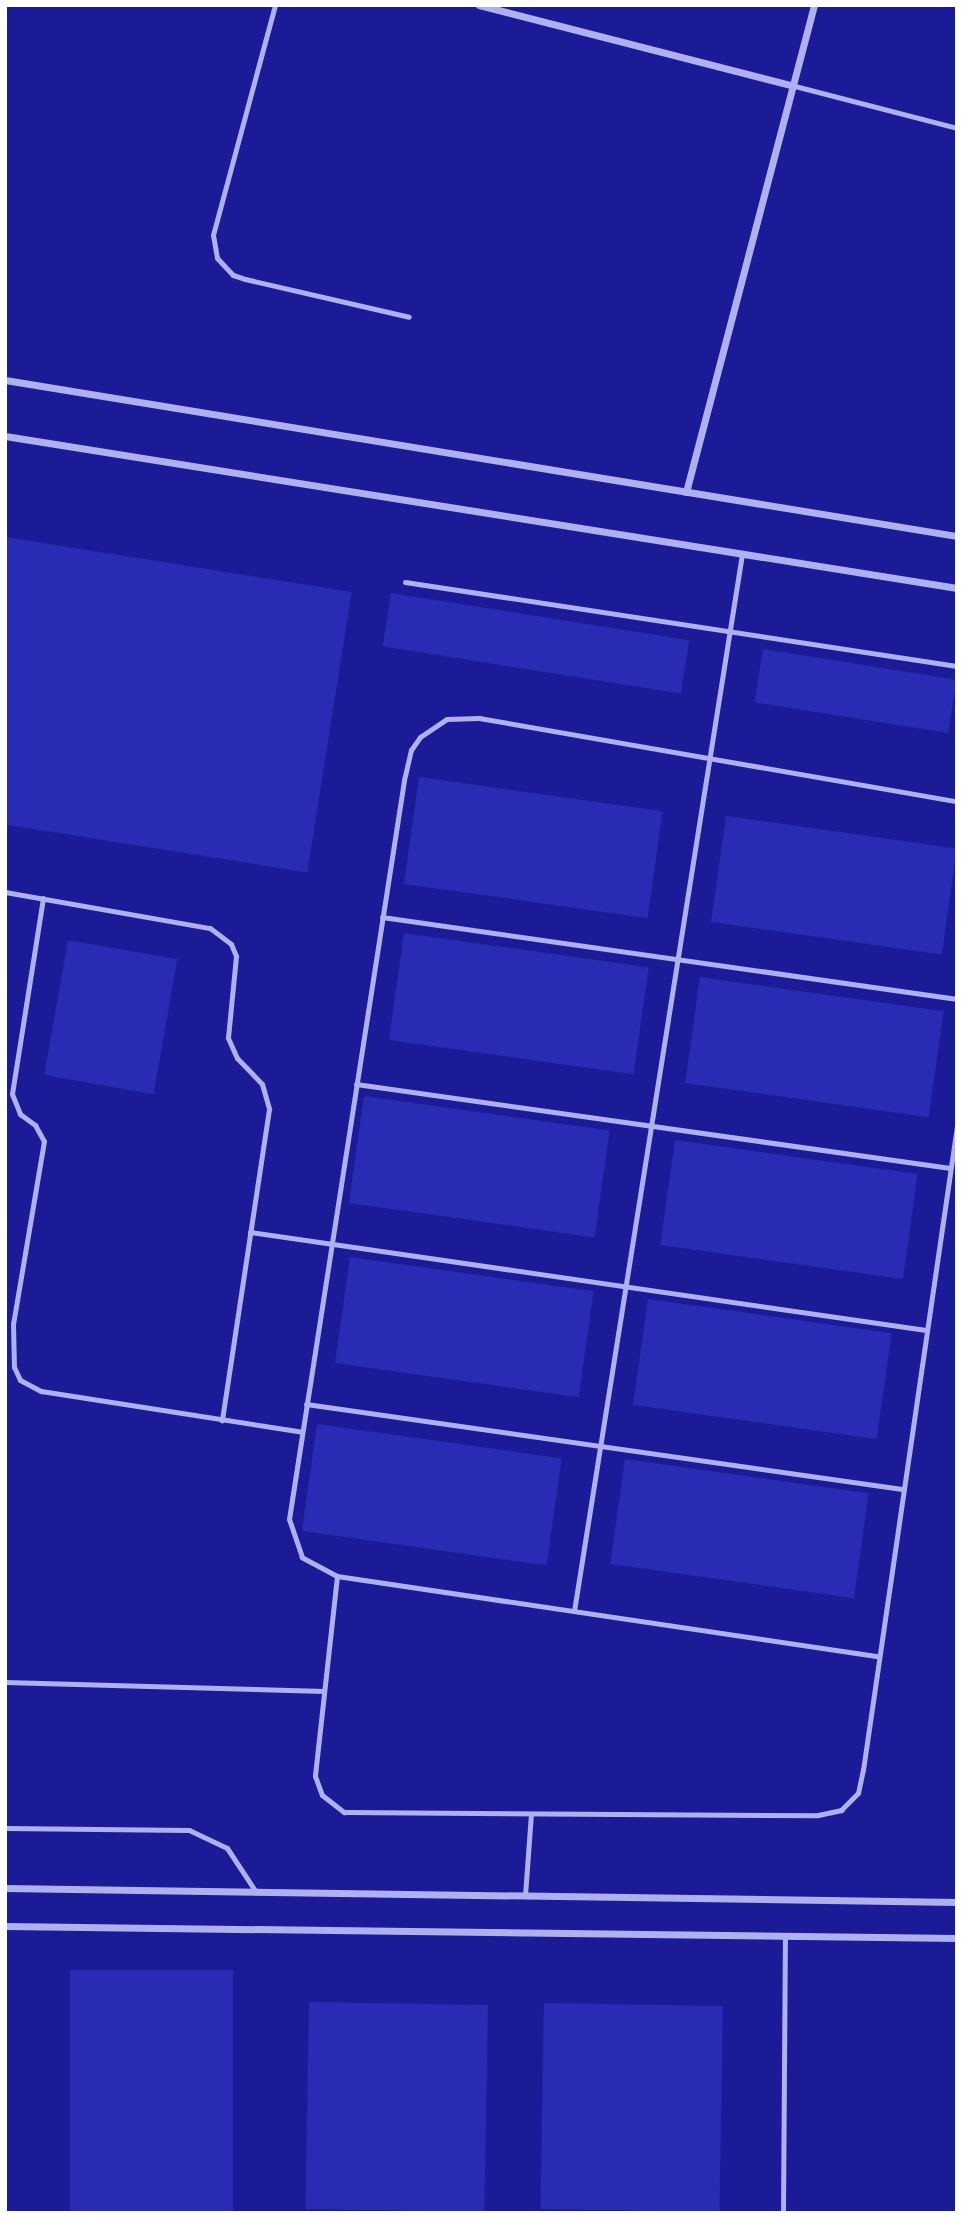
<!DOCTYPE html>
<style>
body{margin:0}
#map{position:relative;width:962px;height:2218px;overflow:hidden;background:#1b1b97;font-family:Commissioner,sans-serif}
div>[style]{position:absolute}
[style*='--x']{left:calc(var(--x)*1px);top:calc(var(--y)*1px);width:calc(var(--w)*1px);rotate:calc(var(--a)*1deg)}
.building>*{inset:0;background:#2a2bb5;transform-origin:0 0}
.service>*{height:5px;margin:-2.5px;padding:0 2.5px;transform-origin:2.5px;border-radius:2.5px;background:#afb0f0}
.minor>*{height:7px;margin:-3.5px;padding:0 3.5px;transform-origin:3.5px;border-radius:3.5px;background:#afb0f0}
span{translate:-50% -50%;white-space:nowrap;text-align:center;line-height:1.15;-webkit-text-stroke:5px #1b1b97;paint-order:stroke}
.frame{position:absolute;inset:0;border:7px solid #fff;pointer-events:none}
</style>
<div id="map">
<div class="building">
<i style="left:5px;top:537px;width:351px;height:284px;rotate:9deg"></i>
<i style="left:391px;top:593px;width:302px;height:54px;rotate:9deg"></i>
<i style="left:763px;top:649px;width:196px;height:54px;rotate:9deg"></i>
<i style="left:419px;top:777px;width:246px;height:108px;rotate:8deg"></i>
<i style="left:726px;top:816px;width:233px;height:107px;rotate:8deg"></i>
<i style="left:404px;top:933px;width:247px;height:108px;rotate:8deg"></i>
<i style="left:68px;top:940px;width:111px;height:137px;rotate:10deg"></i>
<i style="left:700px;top:977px;width:246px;height:107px;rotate:8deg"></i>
<i style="left:364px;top:1096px;width:248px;height:108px;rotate:8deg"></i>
<i style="left:675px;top:1140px;width:245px;height:106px;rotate:8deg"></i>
<i style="left:350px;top:1257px;width:246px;height:107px;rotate:8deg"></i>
<i style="left:648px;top:1299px;width:246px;height:107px;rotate:8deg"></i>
<i style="left:317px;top:1424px;width:247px;height:108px;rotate:8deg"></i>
<i style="left:625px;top:1459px;width:246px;height:106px;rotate:8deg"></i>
<i style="left:70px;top:1970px;width:163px;height:242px"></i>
<i style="left:309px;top:2002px;width:179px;height:207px;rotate:1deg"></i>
<i style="left:544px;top:2003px;width:179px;height:206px;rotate:1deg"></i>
</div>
<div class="service">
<i style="--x:275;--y:5;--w:238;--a:105.1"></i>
<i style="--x:213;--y:235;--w:23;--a:80"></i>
<i style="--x:217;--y:258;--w:23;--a:47"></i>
<i style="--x:233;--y:275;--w:13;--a:18"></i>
<i style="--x:245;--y:279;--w:168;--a:13"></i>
<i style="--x:791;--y:85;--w:171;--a:14.5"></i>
<i style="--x:405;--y:582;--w:558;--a:8.65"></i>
<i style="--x:5;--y:892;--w:208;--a:10"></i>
<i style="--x:210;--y:928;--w:26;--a:37"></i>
<i style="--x:231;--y:944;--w:13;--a:67"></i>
<i style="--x:236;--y:956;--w:82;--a:95.6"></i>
<i style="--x:228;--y:1038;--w:22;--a:66"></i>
<i style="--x:237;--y:1058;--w:36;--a:46"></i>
<i style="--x:262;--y:1084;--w:26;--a:74"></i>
<i style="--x:269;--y:1109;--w:315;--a:98.6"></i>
<i style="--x:43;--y:898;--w:198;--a:99"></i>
<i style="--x:12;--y:1094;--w:22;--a:68"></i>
<i style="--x:20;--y:1114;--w:19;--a:36"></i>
<i style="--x:35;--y:1125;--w:18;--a:61"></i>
<i style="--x:44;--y:1141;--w:186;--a:99.6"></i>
<i style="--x:13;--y:1324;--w:43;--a:88.7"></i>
<i style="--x:14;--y:1367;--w:14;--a:65"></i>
<i style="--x:20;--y:1380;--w:24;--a:28"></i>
<i style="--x:41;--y:1391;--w:264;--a:8.9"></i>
<i style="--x:382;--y:917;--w:581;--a:8.12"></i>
<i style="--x:356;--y:1084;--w:600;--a:8.05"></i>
<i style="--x:250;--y:1232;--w:683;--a:8.25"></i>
<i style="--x:306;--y:1404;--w:602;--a:8.12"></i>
<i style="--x:337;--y:1576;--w:201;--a:96.3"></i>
<i style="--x:315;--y:1776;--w:20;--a:70"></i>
<i style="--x:322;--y:1795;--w:28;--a:38"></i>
<i style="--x:344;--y:1812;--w:474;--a:0.4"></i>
<i style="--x:818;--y:1815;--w:24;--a:-12"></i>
<i style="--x:841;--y:1810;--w:24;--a:-45"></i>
<i style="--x:858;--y:1793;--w:24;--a:-78"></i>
<i style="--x:863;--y:1770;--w:651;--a:-81.7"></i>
<i style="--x:574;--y:1611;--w:1070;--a:-80.97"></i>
<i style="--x:876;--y:1656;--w:545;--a:-171.56"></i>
<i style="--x:337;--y:1576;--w:40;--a:-152"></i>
<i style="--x:302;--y:1557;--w:40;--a:-108.9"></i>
<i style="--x:289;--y:1519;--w:748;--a:-81.15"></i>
<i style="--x:404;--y:780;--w:31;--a:-77"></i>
<i style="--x:411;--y:750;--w:16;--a:-55"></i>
<i style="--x:420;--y:737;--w:32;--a:-34"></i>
<i style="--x:447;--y:719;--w:32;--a:-2"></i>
<i style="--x:479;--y:718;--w:485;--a:9.9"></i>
<i style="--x:5;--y:1682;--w:319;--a:1.6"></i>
<i style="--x:5;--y:1828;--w:184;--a:0.6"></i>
<i style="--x:189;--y:1830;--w:42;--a:25.3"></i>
<i style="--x:227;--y:1848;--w:53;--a:56.6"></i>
<i style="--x:525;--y:1895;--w:81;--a:-85.8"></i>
<i style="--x:783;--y:2213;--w:277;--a:-89.6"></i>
</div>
<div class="minor">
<i style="--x:479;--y:5;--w:322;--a:14.4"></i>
<i style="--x:5;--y:380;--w:965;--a:9.31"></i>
<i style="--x:5;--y:436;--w:964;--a:9.07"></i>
<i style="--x:686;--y:492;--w:504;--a:-75.27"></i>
<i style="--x:5;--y:1888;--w:952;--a:0.84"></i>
<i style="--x:5;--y:1926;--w:952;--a:0.72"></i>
</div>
<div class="frame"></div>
</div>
